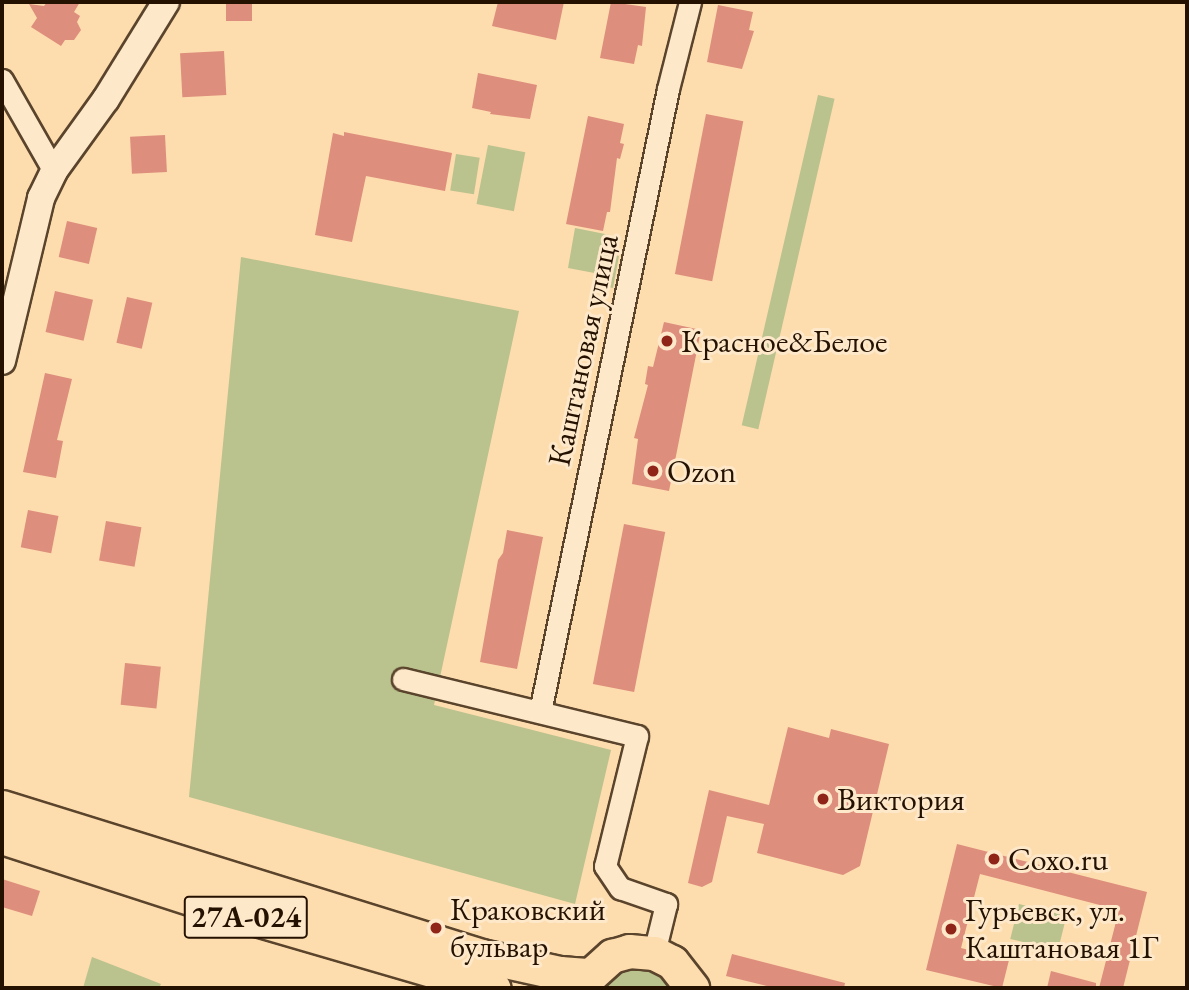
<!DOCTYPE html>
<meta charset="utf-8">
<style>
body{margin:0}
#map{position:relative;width:1189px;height:990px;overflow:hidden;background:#fddcae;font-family:"EB Garamond",serif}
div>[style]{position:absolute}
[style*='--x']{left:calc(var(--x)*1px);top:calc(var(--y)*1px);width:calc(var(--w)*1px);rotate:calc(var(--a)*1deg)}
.green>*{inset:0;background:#bac28e;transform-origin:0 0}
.building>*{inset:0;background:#de8e7c;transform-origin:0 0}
.roads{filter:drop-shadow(2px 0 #5a442c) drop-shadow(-2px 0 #5a442c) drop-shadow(0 2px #5a442c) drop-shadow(0 -2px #5a442c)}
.minor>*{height:21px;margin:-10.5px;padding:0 10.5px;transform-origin:10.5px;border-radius:10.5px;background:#fee8ca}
.tertiary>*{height:26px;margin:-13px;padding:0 13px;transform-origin:13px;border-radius:13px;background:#fee8ca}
.primary>*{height:33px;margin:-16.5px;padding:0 16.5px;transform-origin:16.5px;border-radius:16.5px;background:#fddcae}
.dots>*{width:19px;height:19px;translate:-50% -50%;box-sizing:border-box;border:4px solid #fee8ca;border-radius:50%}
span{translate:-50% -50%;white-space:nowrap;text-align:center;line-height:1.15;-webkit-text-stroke:6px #fee8ca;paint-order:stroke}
.shield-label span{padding:2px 5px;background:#fee8ca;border:2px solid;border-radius:5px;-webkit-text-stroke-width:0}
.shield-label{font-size:30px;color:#241100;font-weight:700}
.poi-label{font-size:32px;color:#241100}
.left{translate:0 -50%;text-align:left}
.street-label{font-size:32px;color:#241100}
.frame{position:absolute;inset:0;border:4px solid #241100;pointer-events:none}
</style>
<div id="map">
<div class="green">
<i style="left:818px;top:95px;width:17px;height:339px;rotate:13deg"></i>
<i style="left:488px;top:145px;width:38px;height:60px;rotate:11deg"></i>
<i style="left:456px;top:154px;width:24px;height:37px;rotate:9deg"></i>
<i style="clip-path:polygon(575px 228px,610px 235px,606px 253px,619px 256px,613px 288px,603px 286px,605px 275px,568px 268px)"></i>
<i style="clip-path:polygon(241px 257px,519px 311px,434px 705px,611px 750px,575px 904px,189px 797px)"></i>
<i style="left:1019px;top:904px;width:49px;height:36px;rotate:14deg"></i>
<i style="clip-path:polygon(92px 957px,123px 969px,161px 984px,159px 988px,83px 988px)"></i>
<i style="clip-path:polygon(638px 969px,653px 972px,672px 988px,603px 988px,623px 972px)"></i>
</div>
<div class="building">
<i style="clip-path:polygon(47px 2px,80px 2px,74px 12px,80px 16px,77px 22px,81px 30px,74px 40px,65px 40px,61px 46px,31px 27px,37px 18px,29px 4px,44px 6px)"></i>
<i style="left:226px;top:2px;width:26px;height:19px"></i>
<i style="clip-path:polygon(498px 2px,564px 2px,556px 40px,492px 26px)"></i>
<i style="clip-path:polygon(611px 2px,646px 7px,642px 46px,638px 45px,634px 64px,600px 58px)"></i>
<i style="clip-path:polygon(718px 5px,753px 12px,749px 30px,754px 31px,742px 69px,707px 62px)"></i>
<i style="left:224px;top:51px;width:44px;height:44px;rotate:87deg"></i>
<i style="clip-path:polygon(478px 73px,537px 85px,530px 119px,490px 114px,491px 112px,472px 108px)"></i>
<i style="left:706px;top:114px;width:38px;height:163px;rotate:11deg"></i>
<i style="clip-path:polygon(588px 116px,624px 124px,620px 143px,624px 144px,620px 159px,617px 158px,610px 212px,607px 212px,603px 231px,566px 224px)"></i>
<i style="clip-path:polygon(344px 132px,452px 153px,445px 191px,366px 176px,352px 242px,315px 235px,333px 133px,344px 136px)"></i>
<i style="left:165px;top:135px;width:37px;height:35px;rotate:87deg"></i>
<i style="left:67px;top:221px;width:31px;height:37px;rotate:13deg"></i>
<i style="left:55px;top:291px;width:39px;height:42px;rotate:13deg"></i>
<i style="left:127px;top:297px;width:26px;height:47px;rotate:13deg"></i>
<i style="clip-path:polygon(664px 322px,701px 330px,669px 491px,632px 484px,638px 439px,634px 438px,648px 385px,645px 384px,648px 366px,653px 367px)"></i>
<i style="clip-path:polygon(45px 373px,72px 379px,57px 440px,63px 441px,56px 478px,23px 472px)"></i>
<i style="left:28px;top:510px;width:31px;height:38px;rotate:11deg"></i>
<i style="left:106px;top:521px;width:36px;height:40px;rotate:10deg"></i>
<i style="left:624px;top:524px;width:42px;height:163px;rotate:11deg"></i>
<i style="clip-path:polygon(507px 530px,543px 537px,517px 669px,480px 662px,498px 560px,503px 553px)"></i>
<i style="left:125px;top:663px;width:36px;height:42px;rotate:6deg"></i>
<i style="clip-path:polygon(788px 727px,829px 738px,831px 729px,889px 744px,860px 866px,843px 875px,757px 853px,764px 824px,727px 816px,712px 882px,702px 887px,688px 883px,709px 790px,769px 805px)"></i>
<i style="clip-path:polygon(957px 844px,1147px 892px,1123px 988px,1099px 988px,1119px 910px,980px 874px,961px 948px,1009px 960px,1002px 988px,926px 970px)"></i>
<i style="clip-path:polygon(2px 879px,40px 891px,32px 916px,2px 907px)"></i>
<i style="clip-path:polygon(732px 954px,845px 983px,844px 988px,775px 988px,726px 976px)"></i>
<i style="clip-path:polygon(1051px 971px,1096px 983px,1096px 988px,1047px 988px)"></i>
</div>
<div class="roads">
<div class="minor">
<i style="--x:2;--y:80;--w:105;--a:60.3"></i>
<i style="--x:403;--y:679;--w:241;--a:13.7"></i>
<i style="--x:637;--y:736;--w:134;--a:103.8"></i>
<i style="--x:605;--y:866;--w:27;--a:56"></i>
<i style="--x:620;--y:888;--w:49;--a:19.2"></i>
<i style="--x:666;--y:904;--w:50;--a:103.8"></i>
<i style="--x:540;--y:712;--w:636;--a:-78.39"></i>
<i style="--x:668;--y:89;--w:90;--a:-75.8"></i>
</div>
<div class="tertiary">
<i style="--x:2;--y:361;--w:168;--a:-76.5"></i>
<i style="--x:41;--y:198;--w:30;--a:-64"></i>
<i style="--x:54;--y:171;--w:89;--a:-54.2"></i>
<i style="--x:106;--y:99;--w:114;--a:-58.3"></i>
</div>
<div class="primary">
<i style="--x:2;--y:807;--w:503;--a:17.25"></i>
<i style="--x:482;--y:956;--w:80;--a:12.3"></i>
<i style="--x:560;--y:973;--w:30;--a:4"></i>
<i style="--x:2;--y:837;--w:252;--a:18"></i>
<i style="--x:242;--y:915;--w:262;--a:16.2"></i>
<i style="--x:581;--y:988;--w:8;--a:-67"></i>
<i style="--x:584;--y:981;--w:38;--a:-42"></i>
<i style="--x:612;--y:956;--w:18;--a:-16"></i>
<i style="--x:629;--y:951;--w:25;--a:5"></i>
<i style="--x:654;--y:953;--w:20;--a:27"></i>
<i style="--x:672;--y:962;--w:33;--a:52"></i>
</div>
</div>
<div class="dots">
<i style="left:667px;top:341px;background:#8f2418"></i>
<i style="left:653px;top:471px;background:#8f2418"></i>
<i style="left:823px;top:799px;background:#8f2418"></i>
<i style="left:994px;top:859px;background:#8f2418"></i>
<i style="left:436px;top:928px;background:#8f2418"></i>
<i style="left:951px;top:929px;background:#8f2418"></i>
</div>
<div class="shield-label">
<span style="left:246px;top:917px">27А-024</span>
</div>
<div class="poi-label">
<span class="left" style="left:681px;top:341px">Красное&amp;Белое</span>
<span class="left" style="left:667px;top:471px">Ozon</span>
<span class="left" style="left:837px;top:799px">Виктория</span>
<span class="left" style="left:1008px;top:859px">Coxo.ru</span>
<span class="left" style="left:450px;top:928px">Краковский<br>бульвар</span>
<span class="left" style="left:965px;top:929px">Гурьевск, ул.<br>Каштановая 1Г</span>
</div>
<div class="street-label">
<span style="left:583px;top:350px;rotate:-78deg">Каштановая улица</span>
</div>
<div class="frame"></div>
</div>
